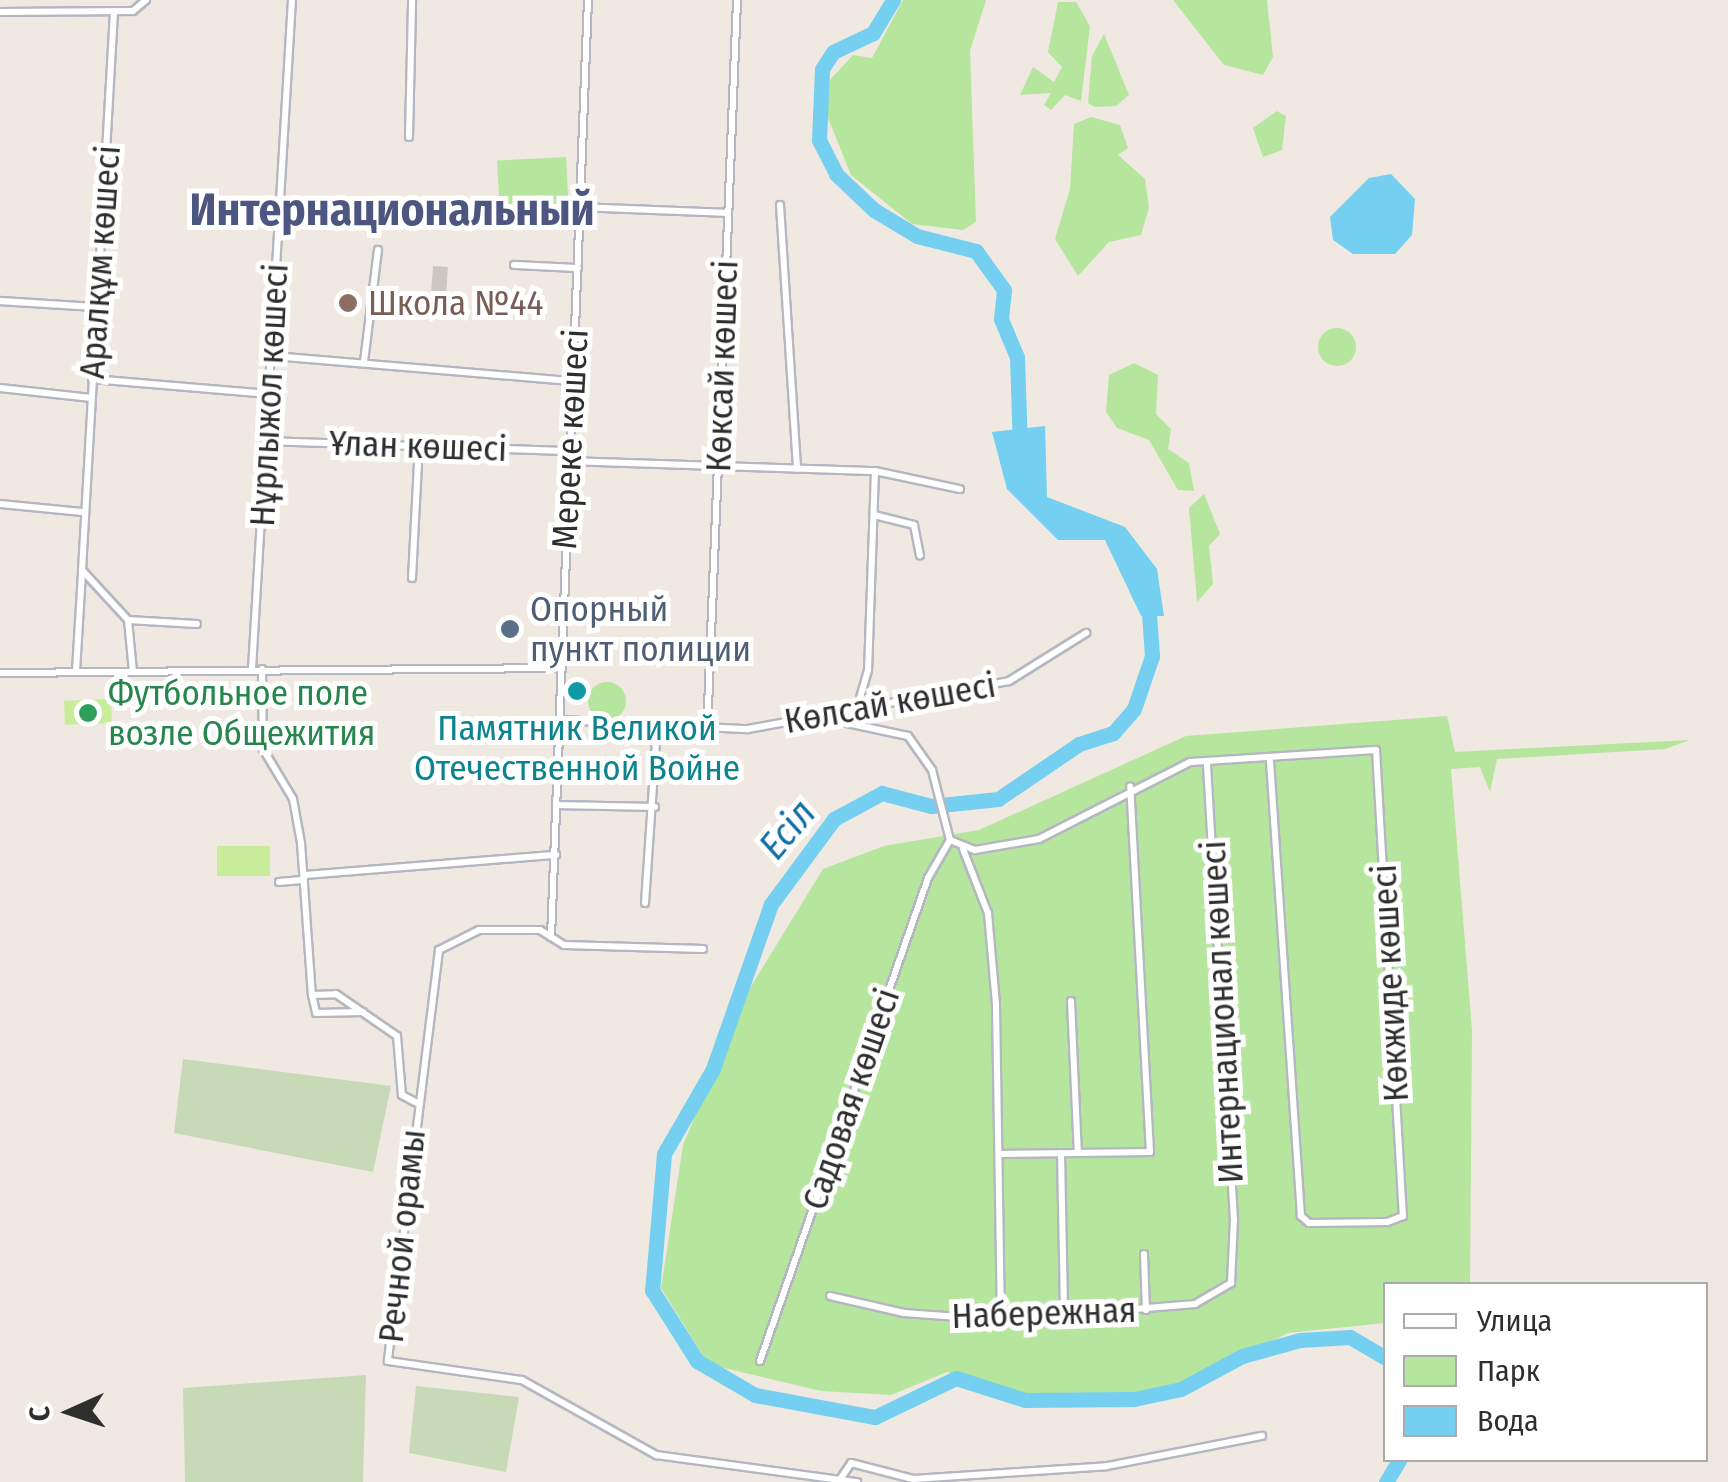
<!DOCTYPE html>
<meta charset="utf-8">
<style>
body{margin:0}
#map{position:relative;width:1728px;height:1482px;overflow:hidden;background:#efe9e1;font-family:"Fira Sans Condensed",sans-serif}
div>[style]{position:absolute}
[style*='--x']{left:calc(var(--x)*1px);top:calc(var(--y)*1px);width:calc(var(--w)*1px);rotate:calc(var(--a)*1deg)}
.green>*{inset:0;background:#b6e59e;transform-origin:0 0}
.round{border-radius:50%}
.cemetery>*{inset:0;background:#c8d9b8}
.pitch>*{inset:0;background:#c9ec9a;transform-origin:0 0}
.water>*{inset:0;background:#75cff0}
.river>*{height:15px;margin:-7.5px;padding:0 7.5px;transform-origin:7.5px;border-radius:7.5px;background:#75cff0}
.building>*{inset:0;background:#cbc7bf;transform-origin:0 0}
.roads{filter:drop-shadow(2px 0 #b4b7c1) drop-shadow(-2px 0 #b4b7c1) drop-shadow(0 2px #b4b7c1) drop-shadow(0 -2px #b4b7c1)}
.minor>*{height:6px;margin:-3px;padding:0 3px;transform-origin:3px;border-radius:3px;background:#fff}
.dots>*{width:28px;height:28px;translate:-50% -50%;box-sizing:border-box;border:5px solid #fff;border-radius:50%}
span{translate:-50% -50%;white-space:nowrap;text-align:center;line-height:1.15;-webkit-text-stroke:10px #fff;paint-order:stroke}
.street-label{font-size:35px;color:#2e2e2e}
.education-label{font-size:35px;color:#785e54}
.left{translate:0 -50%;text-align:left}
.service-label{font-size:35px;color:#4e5e75}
.leisure-label{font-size:35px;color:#27864d}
.culture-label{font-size:35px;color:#0d838f}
.water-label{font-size:38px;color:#0d6fa3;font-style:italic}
.district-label{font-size:45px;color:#4d5680;font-weight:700}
.legend{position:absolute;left:1383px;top:1282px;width:325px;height:180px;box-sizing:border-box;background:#fff;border:2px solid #ababab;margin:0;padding:12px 18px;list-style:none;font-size:30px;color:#2e2e2e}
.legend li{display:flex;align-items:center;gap:20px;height:50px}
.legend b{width:50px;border:2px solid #ababab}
.north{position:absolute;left:20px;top:1362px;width:100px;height:100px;-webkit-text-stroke:8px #fff;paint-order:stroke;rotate:267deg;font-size:28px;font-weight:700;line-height:40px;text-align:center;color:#2e2e2e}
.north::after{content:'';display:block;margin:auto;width:35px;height:45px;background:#2e2e2e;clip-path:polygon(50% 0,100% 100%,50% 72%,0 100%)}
</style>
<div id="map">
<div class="green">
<i style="clip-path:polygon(903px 0,986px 0,970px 51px,976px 222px,963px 230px,912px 224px,851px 175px,818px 93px,853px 55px,872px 58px)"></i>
<i style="clip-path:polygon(1173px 0,1267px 0,1273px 57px,1263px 75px,1224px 65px)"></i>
<i style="clip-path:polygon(1058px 2px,1076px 2px,1090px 26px,1081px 101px,1065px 95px,1051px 110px,1044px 105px,1051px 93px,1020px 95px,1033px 67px,1054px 82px,1062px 67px,1048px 52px)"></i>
<i style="clip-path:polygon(1104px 34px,1129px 95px,1116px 106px,1095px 107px,1088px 103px,1092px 56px)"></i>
<i style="clip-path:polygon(1277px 111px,1286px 116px,1282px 150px,1263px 157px,1253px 128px)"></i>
<i style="clip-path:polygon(1091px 117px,1120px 125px,1128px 148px,1118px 155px,1145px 179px,1149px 208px,1141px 235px,1109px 242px,1078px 276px,1055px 239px,1070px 189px,1074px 124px)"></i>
<i style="left:566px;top:157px;width:53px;height:69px;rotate:87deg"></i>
<i class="round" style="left:1318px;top:328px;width:38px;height:38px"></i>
<i style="clip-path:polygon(1134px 363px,1158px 375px,1156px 414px,1171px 429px,1168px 449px,1189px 463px,1194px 491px,1178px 490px,1149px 440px,1117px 428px,1106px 412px,1109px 375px)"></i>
<i style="clip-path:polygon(1204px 494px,1220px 534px,1209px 546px,1213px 584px,1197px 602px,1189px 508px)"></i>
<i class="round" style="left:588px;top:682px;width:38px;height:38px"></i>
<i style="clip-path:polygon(1447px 716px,1455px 752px,1690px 740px,1665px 749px,1497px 759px,1490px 792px,1480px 767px,1451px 769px,1472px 1030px,1470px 1284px,1386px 1284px,1385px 1323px,1288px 1333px,1157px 1400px,1028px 1398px,947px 1372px,891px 1395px,821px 1391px,708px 1364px,661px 1288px,683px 1145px,747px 993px,823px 869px,884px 846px,979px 830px,1186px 736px)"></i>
</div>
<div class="cemetery">
<i style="clip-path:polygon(183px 1059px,391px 1086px,373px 1172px,174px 1133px)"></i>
<i style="clip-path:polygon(366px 1375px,363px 1482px,185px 1482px,183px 1388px)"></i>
<i style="clip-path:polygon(416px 1386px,519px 1397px,506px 1472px,409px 1453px)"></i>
</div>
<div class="pitch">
<i style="left:111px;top:699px;width:24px;height:47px;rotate:88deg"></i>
<i style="left:217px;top:846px;width:53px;height:30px"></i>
</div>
<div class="water">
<i style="clip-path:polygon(1391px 174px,1415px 199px,1412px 235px,1395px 254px,1353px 254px,1333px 240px,1330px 217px,1369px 178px)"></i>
<i style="clip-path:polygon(1045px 426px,1047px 497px,1125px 527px,1157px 569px,1164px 616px,1141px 616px,1105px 540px,1058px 540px,1007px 489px,992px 432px)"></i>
</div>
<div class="river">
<i style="--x:893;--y:0;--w:39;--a:121"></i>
<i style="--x:873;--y:33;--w:44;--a:154.6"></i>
<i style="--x:833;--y:52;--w:20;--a:123"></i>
<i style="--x:822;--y:69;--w:71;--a:92.4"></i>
<i style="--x:819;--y:140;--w:38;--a:63"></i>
<i style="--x:836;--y:174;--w:52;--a:43.5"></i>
<i style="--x:874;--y:210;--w:50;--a:31.2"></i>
<i style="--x:917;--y:236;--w:61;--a:14.3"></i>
<i style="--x:976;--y:251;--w:48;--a:54.3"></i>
<i style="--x:1004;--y:290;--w:29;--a:96"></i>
<i style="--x:1001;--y:319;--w:41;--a:67.2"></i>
<i style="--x:1017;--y:357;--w:90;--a:88.1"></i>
<i style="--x:1148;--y:600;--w:56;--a:85.9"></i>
<i style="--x:1152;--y:656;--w:56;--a:108.8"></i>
<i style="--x:1134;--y:709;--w:32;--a:131"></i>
<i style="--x:1113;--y:733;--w:36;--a:162"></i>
<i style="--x:1079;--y:744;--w:98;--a:145.8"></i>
<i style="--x:998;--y:799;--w:67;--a:174"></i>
<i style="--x:931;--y:806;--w:51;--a:-165.1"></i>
<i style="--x:882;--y:793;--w:55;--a:151.6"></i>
<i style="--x:834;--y:819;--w:106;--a:126.5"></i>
<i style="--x:771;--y:904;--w:175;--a:109.4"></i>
<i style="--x:713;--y:1069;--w:98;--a:120"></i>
<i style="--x:664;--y:1154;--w:137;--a:95"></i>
<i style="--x:652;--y:1290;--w:84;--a:57.6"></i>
<i style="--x:697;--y:1361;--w:67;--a:30.4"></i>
<i style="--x:755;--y:1395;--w:122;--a:10.4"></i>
<i style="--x:875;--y:1417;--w:90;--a:-25.7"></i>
<i style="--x:956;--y:1378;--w:72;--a:17.7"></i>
<i style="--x:1025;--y:1400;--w:109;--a:-0.5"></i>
<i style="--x:1134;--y:1399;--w:48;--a:-12"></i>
<i style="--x:1181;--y:1389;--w:69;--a:-28.4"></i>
<i style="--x:1242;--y:1356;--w:60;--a:-15.4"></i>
<i style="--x:1300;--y:1340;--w:50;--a:-3.4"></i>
<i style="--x:1350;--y:1337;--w:42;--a:30.3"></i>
<i style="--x:1386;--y:1482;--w:26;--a:-59"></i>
</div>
<div class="building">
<i style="left:433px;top:266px;width:15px;height:49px;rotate:4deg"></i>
</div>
<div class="roads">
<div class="minor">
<i style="--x:0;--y:12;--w:133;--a:-0.4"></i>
<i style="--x:133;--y:11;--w:17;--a:-40"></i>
<i style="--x:114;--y:12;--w:559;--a:93.28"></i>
<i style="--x:82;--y:570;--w:68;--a:47.4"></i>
<i style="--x:128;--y:620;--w:69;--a:3.3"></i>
<i style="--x:409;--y:137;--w:137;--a:-88.7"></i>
<i style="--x:780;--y:205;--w:264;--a:86.3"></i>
<i style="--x:580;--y:207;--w:147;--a:2.3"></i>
<i style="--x:514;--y:265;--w:64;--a:2.7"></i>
<i style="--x:0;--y:301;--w:96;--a:3.6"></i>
<i style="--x:273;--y:356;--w:301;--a:4.8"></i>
<i style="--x:364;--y:362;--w:113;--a:-82.9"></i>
<i style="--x:92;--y:379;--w:178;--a:4.8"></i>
<i style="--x:0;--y:388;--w:92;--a:6.3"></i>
<i style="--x:267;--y:441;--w:303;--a:1.9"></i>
<i style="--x:570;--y:461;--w:305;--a:1.9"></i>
<i style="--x:875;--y:471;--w:199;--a:92"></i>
<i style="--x:868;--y:670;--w:33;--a:106"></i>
<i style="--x:875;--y:471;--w:87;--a:12"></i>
<i style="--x:0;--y:504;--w:82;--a:5.6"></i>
<i style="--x:874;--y:515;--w:41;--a:14"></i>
<i style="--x:914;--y:525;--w:31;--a:79"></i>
<i style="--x:412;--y:578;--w:133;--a:-87"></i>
<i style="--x:128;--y:620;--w:52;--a:84.5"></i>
<i style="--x:252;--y:669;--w:670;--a:-86.58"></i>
<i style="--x:262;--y:669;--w:80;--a:89.3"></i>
<i style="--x:263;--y:749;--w:58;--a:59"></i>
<i style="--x:293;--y:799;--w:45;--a:79.7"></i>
<i style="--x:301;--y:843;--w:152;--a:85.9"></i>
<i style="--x:312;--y:995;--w:24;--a:-2"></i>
<i style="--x:336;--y:994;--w:74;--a:34.5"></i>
<i style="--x:397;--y:1036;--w:59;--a:85.2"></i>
<i style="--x:402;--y:1095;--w:17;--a:28"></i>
<i style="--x:76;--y:671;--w:99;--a:-86.5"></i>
<i style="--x:0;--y:673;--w:560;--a:-0.51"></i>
<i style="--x:814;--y:716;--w:96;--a:12"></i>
<i style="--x:908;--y:736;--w:42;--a:54.8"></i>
<i style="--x:932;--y:770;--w:72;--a:75.6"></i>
<i style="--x:950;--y:840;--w:27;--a:22"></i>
<i style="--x:975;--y:850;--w:65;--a:-9.8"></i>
<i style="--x:1039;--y:839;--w:169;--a:-27"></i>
<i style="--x:1190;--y:762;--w:186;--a:-3.7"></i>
<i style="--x:1376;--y:750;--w:467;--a:86.7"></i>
<i style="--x:1403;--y:1216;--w:17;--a:159"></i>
<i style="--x:1387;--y:1222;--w:78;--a:179.3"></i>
<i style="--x:1309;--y:1223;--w:11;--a:-139"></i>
<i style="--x:1301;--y:1216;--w:456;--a:-93.9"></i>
<i style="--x:561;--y:720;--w:187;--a:2.8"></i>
<i style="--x:748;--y:729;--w:265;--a:-10.4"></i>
<i style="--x:1009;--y:681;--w:91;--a:-31.9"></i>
<i style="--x:707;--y:732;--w:733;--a:-87.65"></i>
<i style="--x:558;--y:805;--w:97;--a:1.2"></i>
<i style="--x:963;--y:849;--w:69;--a:68.7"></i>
<i style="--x:988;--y:913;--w:92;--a:85"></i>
<i style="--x:996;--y:1005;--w:315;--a:89.1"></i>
<i style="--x:305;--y:875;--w:252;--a:-4.6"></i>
<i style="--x:279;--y:882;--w:25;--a:-5"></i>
<i style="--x:645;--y:903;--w:176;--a:-86.1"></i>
<i style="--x:551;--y:937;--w:938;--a:-87.74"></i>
<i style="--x:703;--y:949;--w:139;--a:-178.4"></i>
<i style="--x:564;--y:945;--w:28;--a:-148"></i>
<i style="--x:540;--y:930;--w:61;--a:180"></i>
<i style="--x:479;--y:930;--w:45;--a:153.4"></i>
<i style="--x:439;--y:950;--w:414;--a:97.1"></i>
<i style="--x:388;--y:1361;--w:135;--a:8.1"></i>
<i style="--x:522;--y:1380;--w:154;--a:29.2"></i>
<i style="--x:656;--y:1455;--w:203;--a:7.7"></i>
<i style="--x:312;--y:995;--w:18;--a:77"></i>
<i style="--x:316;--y:1013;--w:47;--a:-1.2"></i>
<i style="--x:1071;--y:1001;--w:152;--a:87.4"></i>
<i style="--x:1061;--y:1153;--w:160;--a:88.9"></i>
<i style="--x:1001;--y:1154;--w:149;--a:-0.8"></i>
<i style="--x:1150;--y:1152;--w:366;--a:-93.1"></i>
<i style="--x:1144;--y:1254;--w:56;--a:88"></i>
<i style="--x:830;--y:1296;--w:76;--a:12.9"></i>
<i style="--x:904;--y:1313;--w:97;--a:4.1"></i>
<i style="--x:1001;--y:1320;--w:195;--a:-4.7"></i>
<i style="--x:1195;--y:1304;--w:42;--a:-30.3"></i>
<i style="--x:1231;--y:1283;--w:63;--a:-87.3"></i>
<i style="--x:1234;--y:1220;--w:456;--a:-93.4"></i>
<i style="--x:760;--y:1361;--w:511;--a:-70.82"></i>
<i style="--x:928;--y:878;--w:44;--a:-59.9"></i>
<i style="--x:841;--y:1478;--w:18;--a:-56"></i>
<i style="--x:851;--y:1463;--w:64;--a:14.5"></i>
<i style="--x:913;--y:1479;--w:194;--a:-3.8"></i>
<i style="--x:1107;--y:1466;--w:158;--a:-11"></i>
</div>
</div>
<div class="dots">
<i style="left:348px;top:303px;background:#8d6e63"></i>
<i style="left:510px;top:629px;background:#5c6f8a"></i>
<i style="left:577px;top:691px;background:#0f9aa8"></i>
<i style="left:88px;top:713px;background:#2e9e5b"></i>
</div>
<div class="street-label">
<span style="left:100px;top:262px;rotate:-86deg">Аралқұм көшесі</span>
<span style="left:722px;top:366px;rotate:-88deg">Көксай көшесі</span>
<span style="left:269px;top:395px;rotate:-87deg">Нұрлыжол көшесі</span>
<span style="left:570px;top:439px;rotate:-87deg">Мереке көшесі</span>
<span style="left:418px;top:446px;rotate:2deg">Ұлан көшесі</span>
<span style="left:890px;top:703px;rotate:-10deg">Көлсай көшесі</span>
<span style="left:1390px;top:983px;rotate:-93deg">Көкжиде көшесі</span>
<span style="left:1222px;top:1012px;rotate:-93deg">Интернационал көшесі</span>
<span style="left:851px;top:1099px;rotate:-71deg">Садовая көшесі</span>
<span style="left:402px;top:1236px;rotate:-84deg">Речной орамы</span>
<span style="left:1044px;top:1313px;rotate:-2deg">Набережная</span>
</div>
<div class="education-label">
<span class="left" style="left:368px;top:303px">Школа №44</span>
</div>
<div class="service-label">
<span class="left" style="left:530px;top:629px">Опорный<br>пункт полиции</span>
</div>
<div class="leisure-label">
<span class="left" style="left:108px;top:713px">Футбольное поле<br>возле Общежития</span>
</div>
<div class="culture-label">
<span style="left:577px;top:748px">Памятник Великой<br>Отечественной Войне</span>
</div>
<div class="water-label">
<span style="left:788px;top:830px;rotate:-50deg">Есіл</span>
</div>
<div class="district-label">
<span style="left:392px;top:211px">Интернациональный</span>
</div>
<ul class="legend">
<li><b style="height:12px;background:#fff"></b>Улица</li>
<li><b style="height:28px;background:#b6e59e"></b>Парк</li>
<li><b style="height:28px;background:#75cff0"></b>Вода</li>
</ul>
<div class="north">С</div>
</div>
